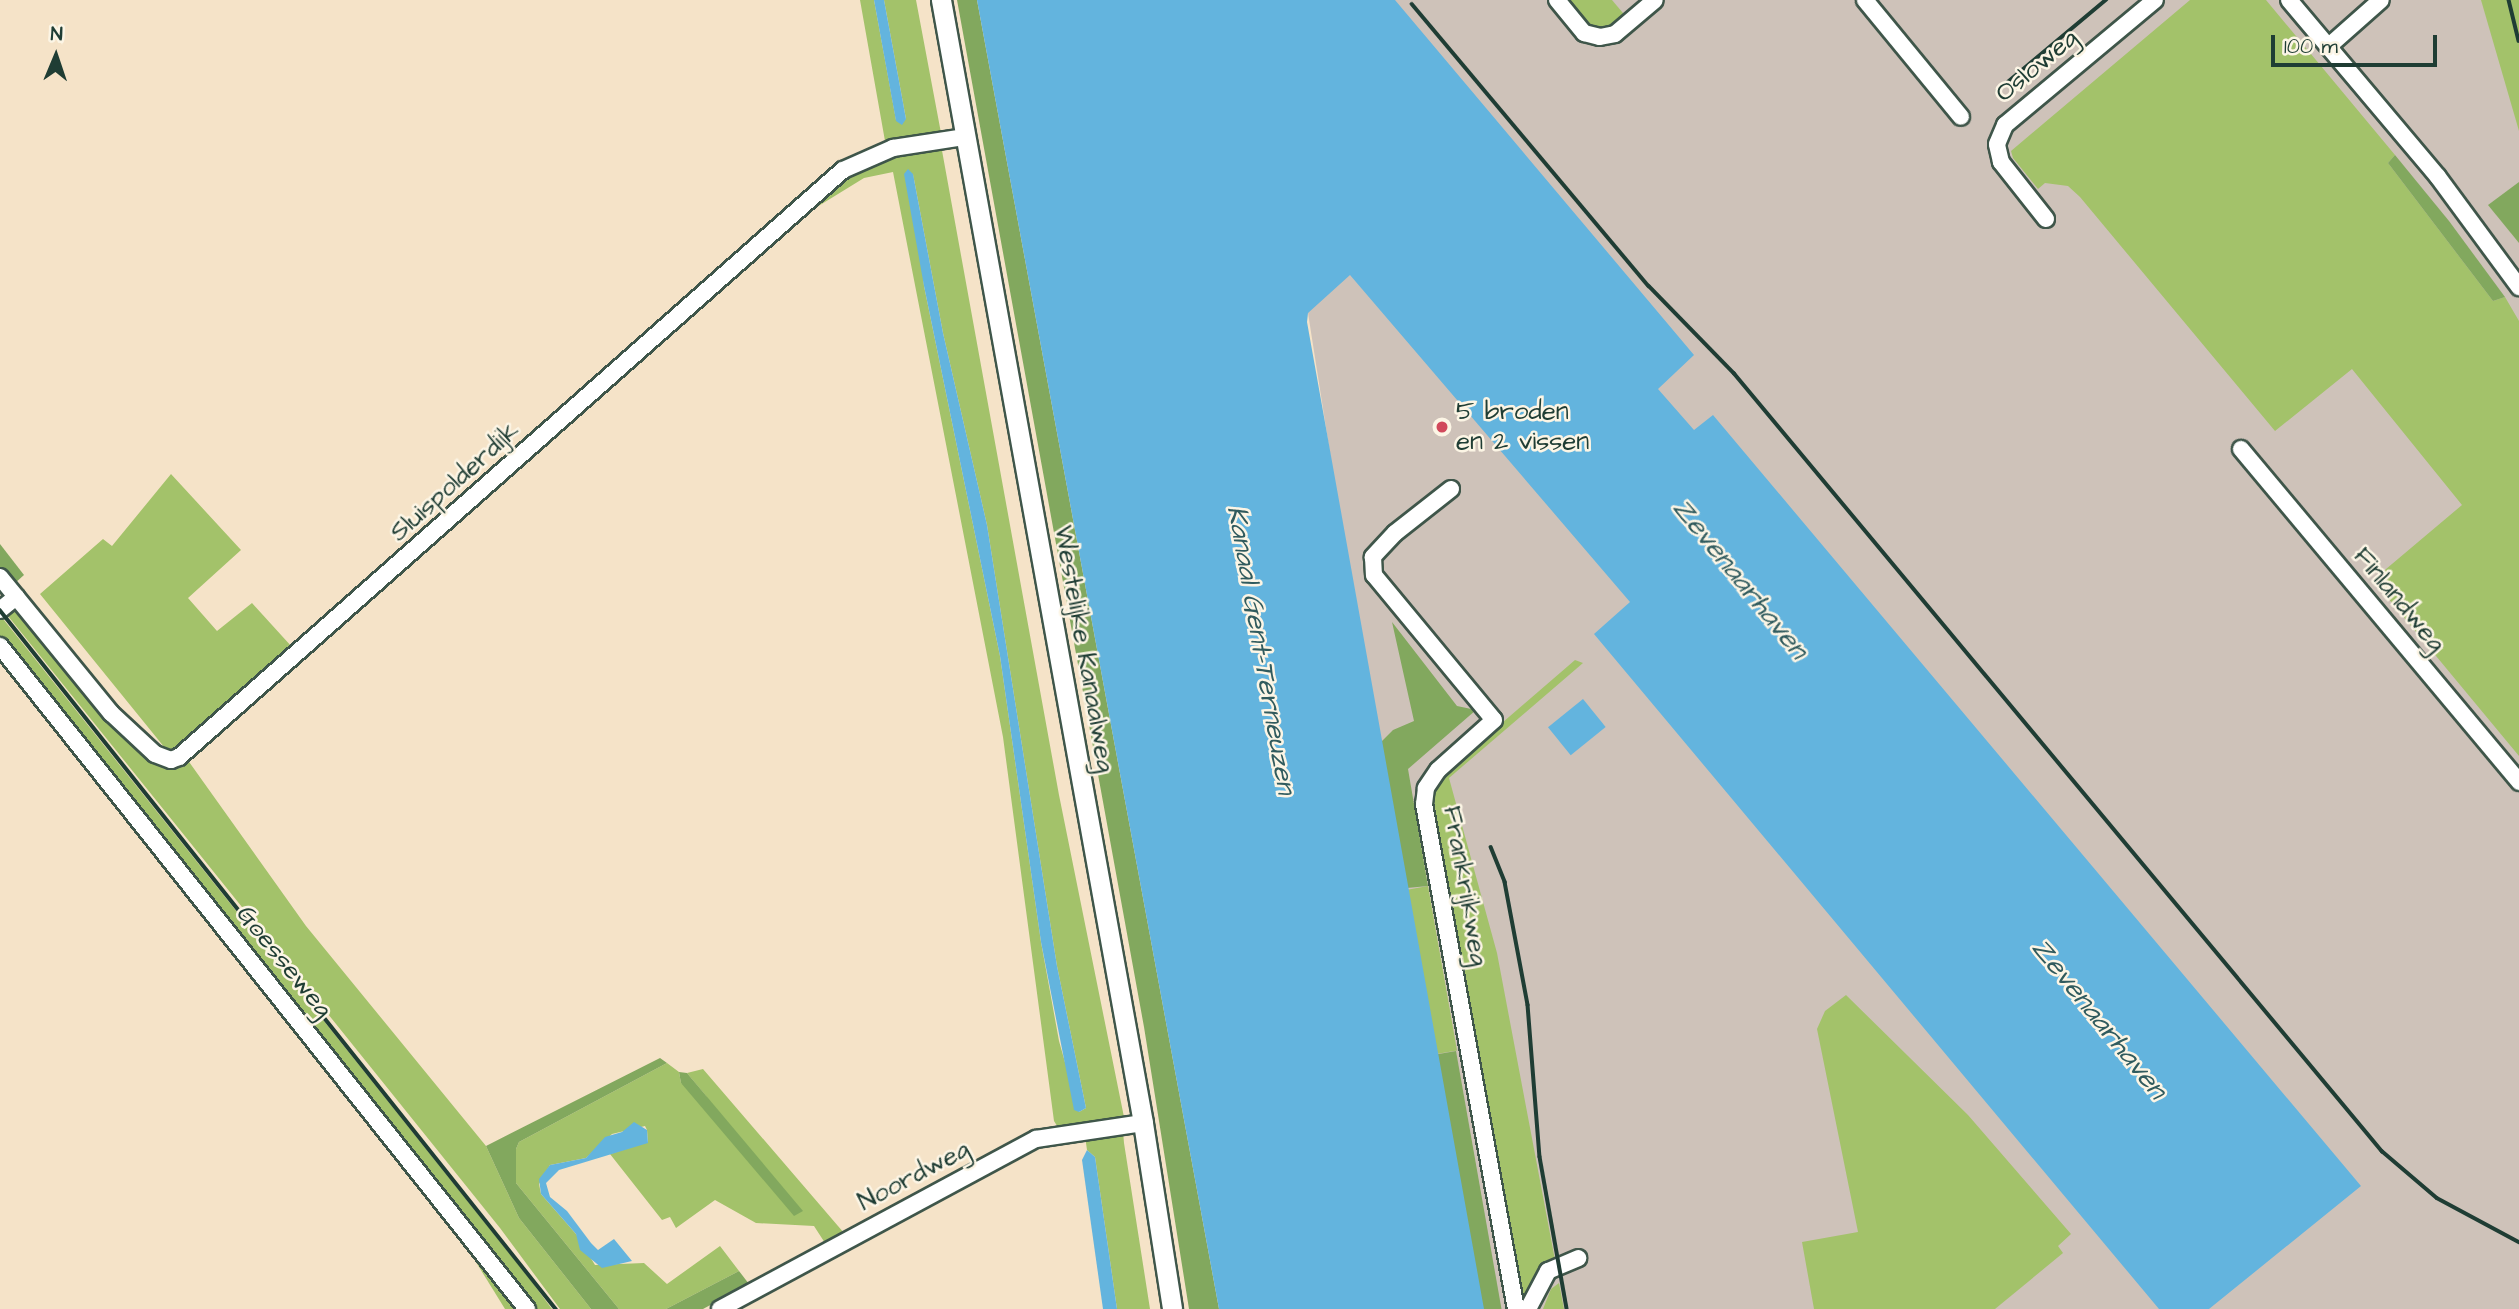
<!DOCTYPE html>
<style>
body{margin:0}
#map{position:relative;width:2519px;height:1309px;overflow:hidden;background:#f5e3c8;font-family:"Architects Daughter",sans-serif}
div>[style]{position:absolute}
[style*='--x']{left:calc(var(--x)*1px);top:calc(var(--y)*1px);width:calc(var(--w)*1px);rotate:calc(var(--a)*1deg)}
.industrial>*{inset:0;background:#cec2b9}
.green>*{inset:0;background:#a3c26a;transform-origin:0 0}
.forest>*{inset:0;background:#82a85e;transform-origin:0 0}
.water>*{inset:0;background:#63b4de;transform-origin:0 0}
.roads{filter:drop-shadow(2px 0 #3f564a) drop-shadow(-2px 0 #3f564a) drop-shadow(0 2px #3f564a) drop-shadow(0 -2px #3f564a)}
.minor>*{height:16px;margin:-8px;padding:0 8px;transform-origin:8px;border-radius:8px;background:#fff}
.major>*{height:19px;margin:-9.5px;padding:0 9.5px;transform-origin:9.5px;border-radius:9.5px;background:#fff}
.rail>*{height:3.5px;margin:-1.75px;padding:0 1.75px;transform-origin:1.75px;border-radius:1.75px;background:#1f3d34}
.dots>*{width:19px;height:19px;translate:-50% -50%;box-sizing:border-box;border:4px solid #fcf5e5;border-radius:50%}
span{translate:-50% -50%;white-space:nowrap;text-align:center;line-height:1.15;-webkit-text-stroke:5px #fcf5e5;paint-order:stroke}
.street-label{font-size:26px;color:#1f3d34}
.poi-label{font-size:26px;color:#1f3d34}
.left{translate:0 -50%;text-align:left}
.water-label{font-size:28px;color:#305b5e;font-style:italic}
.north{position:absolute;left:21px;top:21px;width:70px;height:70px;-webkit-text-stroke:5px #fcf5e5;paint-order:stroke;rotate:2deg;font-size:19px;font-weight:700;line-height:28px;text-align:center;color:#1f3d34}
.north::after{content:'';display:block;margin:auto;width:24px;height:32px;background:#1f3d34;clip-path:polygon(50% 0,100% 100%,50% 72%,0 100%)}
.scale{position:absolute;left:2271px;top:35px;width:166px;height:32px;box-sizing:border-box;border:4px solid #1f3d34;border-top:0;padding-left:9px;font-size:21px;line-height:24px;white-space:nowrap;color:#1f3d34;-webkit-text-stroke:5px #fcf5e5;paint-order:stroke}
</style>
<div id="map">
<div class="industrial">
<i style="clip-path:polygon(1259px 0,2492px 0,2519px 102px,2519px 1309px,1464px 1309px)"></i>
</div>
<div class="green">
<i style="clip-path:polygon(860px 0,874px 0,896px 120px,906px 119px,884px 0,916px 0,941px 133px,891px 144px,885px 141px)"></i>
<i style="clip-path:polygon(1561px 0,1612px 0,1628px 19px,1615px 31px,1591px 32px)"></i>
<i style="clip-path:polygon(2190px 0,2266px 0,2395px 155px,2388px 163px,2493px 301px,2505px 297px,2519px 321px,2519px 756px,2373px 580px,2462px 505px,2352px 369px,2275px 431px,2080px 197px,2068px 186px,2045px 183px,2038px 189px,2013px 158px,2011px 151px)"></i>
<i style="clip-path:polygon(2481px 0,2519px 0,2519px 131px)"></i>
<i style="clip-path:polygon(evenodd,941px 145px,1059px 795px,1125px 1122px,1059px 1129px,1054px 1121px,1003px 737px,893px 172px,864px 178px,786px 226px,860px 163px,941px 145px,913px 174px,943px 333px,987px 525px,1057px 966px,1086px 1108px,1079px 1112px,1059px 1041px,1041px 942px,1000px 656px,924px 286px,913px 174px)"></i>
<i style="clip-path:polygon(171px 474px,241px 550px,188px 598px,217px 631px,252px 603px,292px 647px,169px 753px,40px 594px,103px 539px,112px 546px)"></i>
<i style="clip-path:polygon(14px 607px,163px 764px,187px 759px,306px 926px,486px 1146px,519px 1218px,591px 1309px,560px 1309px,500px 1228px,4px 611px)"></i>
<i style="clip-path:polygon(0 615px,529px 1278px,552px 1309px,531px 1309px,0 642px)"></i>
<i style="clip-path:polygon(1575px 660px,1583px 663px,1449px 778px,1497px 953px,1555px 1260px,1530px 1296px,1520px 1301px,1432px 791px,1459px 760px)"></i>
<i style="left:1428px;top:886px;width:167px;height:21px;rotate:80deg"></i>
<i style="clip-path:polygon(1846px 995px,1968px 1115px,2071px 1234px,2058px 1246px,2063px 1253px,1995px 1309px,1814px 1309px,1802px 1242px,1858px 1232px,1817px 1029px,1825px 1011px)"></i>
<i style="clip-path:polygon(667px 1063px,679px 1072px,681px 1083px,707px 1097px,687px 1073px,703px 1069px,844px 1233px,825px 1243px,814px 1226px,756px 1223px,715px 1200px,676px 1228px,670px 1217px,662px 1220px,610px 1154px,648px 1142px,647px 1130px,645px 1126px,612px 1134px,586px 1158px,550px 1165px,539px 1184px,541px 1194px,576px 1234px,595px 1265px,644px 1263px,667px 1284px,720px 1246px,739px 1271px,666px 1309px,619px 1309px,516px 1183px,516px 1149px,519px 1142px)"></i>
<i style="clip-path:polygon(1123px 1131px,1124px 1143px,1150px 1309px,1117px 1309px,1095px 1157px,1087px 1150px,1085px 1136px)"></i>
<i style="clip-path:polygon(466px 1246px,514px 1304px,518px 1309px,505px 1309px)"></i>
<i style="clip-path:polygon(1559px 1283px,1564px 1309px,1543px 1309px,1551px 1289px)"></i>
</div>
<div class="forest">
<i style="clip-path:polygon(957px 0,977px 0,1219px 1309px,1189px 1309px,1144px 1027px)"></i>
<i style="clip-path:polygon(2395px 155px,2449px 221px,2505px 297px,2493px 301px,2388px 163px)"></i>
<i style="clip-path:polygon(2519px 182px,2519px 243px,2488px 205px)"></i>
<i style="clip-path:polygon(0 544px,24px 575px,14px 584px,0 568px)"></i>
<i style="clip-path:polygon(1392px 622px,1457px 706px,1476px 710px,1408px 769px,1428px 886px,1407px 888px,1381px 742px,1393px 730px,1414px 721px)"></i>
<i style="left:1456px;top:1051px;width:262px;height:19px;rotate:80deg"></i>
<i style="clip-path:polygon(660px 1058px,667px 1063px,519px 1142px,516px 1149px,516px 1183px,619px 1309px,591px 1309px,519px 1218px,486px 1146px)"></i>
<i style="clip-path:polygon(679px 1072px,687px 1073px,803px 1211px,794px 1216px,681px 1083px)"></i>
<i style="clip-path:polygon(739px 1271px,749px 1284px,703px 1309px,666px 1309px)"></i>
</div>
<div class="water">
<i style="clip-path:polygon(874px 0,884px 0,906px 119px,902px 125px,896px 121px)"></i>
<i style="clip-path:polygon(977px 0,1395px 0,1694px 355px,1658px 389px,1694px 430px,1713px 415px,2361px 1186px,2209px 1309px,2159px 1309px,1594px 634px,1630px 602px,1350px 275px,1308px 313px,1307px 322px,1484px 1309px,1219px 1309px)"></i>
<i style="clip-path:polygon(908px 169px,913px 174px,943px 333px,987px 525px,1057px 966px,1086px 1108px,1079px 1112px,1074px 1110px,1041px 942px,1000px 656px,924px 286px,904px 174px)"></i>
<i style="left:1583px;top:699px;width:36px;height:45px;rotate:51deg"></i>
<i style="clip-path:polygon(634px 1122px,647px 1130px,648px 1143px,559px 1170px,546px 1183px,550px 1197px,567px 1211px,591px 1243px,598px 1250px,614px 1239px,632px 1261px,602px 1268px,580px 1250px,576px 1234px,541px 1194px,539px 1179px,550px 1165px,586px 1158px,605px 1137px,622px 1132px)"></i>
<i style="clip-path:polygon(1087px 1150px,1095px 1157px,1117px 1309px,1103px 1309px,1082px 1160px)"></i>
</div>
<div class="roads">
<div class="minor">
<i style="--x:1557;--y:0;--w:43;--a:50.7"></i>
<i style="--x:1584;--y:33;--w:16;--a:14"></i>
<i style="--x:1600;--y:37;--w:15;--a:-11"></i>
<i style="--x:1615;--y:34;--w:52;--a:-40.4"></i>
<i style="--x:1865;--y:0;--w:151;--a:50.6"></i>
<i style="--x:2289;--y:0;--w:231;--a:49.9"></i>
<i style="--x:2438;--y:177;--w:137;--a:53.6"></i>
<i style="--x:2329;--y:46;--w:69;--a:-41.5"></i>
<i style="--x:2046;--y:219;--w:73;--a:-128.3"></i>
<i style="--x:2001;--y:162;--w:18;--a:-103"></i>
<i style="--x:1997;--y:144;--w:21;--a:-67"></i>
<i style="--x:2005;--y:125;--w:195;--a:-39.8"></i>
<i style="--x:2241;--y:449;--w:434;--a:50.1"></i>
<i style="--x:1451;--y:489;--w:71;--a:141.8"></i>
<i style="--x:1395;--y:533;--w:33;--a:133"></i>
<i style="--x:1373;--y:557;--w:18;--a:87"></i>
<i style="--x:1374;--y:575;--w:188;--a:50.4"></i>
<i style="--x:1494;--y:720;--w:75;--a:138.2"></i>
<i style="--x:1438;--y:770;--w:22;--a:124"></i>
<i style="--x:1426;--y:788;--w:16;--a:97"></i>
<i style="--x:1424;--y:804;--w:513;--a:79.68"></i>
<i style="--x:0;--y:577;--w:176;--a:50.8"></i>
<i style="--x:111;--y:713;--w:60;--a:43"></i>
<i style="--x:155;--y:754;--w:17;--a:21"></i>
<i style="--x:171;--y:760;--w:9;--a:-21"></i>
<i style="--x:179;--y:757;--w:886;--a:-41.48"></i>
<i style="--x:843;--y:170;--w:55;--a:-23.7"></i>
<i style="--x:893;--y:148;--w:73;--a:-8.7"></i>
<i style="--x:0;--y:610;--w:21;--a:-39"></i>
<i style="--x:0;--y:646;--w:847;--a:51.52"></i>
<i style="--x:720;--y:1309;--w:359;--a:-28.3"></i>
<i style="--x:1036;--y:1139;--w:108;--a:-8.5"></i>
<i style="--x:1528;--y:1309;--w:43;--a:-62.2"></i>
<i style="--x:1548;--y:1271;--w:33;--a:-23"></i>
</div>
<div class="major">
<i style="--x:941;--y:0;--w:1141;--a:79.8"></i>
<i style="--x:1143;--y:1123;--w:188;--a:81.1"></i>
</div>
</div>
<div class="rail">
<i style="--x:2509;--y:0;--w:42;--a:76.3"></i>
<i style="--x:1412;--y:4;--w:368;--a:50"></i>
<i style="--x:1649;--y:286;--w:122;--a:45.7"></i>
<i style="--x:1734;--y:373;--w:1013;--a:50.21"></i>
<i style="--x:2382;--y:1151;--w:72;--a:40.5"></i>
<i style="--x:2437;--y:1198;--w:93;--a:28.2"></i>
<i style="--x:1997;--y:91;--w:142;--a:-39.9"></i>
<i style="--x:0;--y:610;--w:893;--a:51.5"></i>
<i style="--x:1491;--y:847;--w:38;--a:68"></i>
<i style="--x:1505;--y:882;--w:125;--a:79.4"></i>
<i style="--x:1528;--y:1005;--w:152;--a:85.5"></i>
<i style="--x:1540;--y:1157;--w:154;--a:79.9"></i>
</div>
<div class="dots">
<i style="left:1442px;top:427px;background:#d1495b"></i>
</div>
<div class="street-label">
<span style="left:2037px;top:66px;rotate:-40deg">Osloweg</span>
<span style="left:455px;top:482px;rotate:-42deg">Sluispolderdijk</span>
<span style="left:2399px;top:600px;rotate:50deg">Finlandweg</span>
<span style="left:1084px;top:649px;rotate:80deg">Westelijke Kanaalweg</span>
<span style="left:1465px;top:886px;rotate:80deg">Frankrijkweg</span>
<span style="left:284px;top:962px;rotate:51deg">Goesseweg</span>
<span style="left:914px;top:1176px;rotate:-28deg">Noordweg</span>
</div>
<div class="poi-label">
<span class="left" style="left:1456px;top:427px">5 broden<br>en 2 vissen</span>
</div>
<div class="water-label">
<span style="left:1740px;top:579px;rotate:51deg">Zevenaarhaven</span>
<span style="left:1261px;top:650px;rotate:80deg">Kanaal Gent-Terneuzen</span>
<span style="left:2099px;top:1019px;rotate:51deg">Zevenaarhaven</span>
</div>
<div class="north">N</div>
<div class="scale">100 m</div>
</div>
